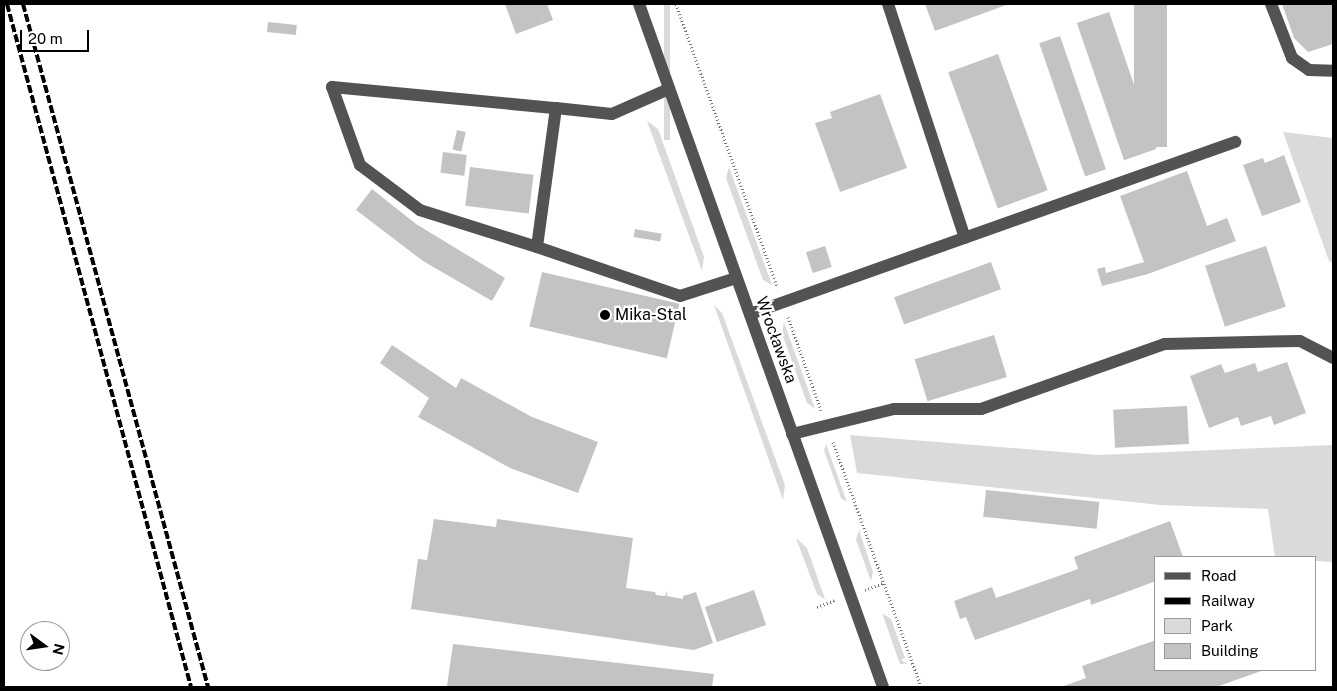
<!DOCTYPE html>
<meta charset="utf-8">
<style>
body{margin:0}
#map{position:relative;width:1337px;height:691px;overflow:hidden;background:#fff;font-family:"Public Sans",sans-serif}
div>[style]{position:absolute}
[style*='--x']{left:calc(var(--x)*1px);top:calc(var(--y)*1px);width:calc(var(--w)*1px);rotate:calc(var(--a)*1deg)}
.green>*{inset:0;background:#dadada;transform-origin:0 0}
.building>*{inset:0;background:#c3c3c3;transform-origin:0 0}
.path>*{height:3px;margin-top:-1.5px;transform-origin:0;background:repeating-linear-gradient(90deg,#757575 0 1px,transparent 0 3.5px)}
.minor>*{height:12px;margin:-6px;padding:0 6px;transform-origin:6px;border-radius:6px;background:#535353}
.rail>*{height:4px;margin-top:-2px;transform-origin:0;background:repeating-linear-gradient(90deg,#000 0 8px,transparent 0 10.5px)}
.dots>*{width:14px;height:14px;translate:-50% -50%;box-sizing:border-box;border:2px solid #fff;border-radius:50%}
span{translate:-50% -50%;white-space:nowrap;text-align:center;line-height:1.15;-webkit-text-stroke:4.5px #fff;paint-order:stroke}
.poi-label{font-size:16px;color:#000}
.left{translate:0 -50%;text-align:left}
.street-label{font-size:16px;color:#000}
.frame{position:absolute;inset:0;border:5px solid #000;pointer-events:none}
.legend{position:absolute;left:1154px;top:556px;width:162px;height:115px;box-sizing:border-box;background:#fff;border:1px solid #999;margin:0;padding:6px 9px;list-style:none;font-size:15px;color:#000}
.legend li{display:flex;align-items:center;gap:10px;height:25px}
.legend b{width:25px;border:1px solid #999}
.north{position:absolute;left:20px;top:621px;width:50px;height:50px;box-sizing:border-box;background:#fff;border:1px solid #999;border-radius:50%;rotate:104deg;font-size:14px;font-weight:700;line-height:20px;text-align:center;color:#000}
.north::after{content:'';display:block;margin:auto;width:18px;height:22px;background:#000;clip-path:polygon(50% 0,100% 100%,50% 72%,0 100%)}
.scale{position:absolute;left:20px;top:30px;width:69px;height:22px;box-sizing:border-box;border:2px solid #000;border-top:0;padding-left:6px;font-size:15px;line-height:18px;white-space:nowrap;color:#000;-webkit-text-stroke:4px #fff;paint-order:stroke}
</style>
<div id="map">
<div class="green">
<i style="left:664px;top:4px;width:6px;height:136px"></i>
<i style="clip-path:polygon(647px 121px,658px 129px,704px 257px,702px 271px)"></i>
<i style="clip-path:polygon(1283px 132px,1333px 138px,1333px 263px,1329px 261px)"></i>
<i style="clip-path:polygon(729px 167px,772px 285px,763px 280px,726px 178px)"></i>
<i style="clip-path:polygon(714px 305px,722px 313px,785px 485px,783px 500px)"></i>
<i style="clip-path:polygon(784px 322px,815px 409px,807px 403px,782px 334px)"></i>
<i style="clip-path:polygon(850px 435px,1099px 455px,1333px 445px,1333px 562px,1316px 561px,1316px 557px,1275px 557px,1268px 509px,1161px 505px,857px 473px)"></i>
<i style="clip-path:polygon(826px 444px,847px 502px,841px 498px,824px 450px)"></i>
<i style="clip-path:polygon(859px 530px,873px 572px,871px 581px,856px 540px)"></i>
<i style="clip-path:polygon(796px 538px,807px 548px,825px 599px,817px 594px)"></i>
<i style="clip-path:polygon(882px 613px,891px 619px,905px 658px,901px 660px,907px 664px,900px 664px)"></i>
</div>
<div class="building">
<i style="clip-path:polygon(505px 4px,547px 4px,553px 20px,516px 34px)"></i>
<i style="clip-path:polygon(925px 4px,1009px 4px,935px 31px)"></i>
<i style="left:1134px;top:4px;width:33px;height:143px"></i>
<i style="clip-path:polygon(1282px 4px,1333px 4px,1333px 44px,1308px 52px,1294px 38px)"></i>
<i style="left:1109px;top:12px;width:145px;height:34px;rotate:71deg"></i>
<i style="left:268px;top:22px;width:29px;height:10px;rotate:6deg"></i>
<i style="left:1060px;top:36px;width:141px;height:22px;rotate:71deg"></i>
<i style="left:998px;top:54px;width:145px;height:53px;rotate:70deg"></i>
<i style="clip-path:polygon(880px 94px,907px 168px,840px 192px,815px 123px,832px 118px,830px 112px)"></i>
<i style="left:457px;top:130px;width:9px;height:20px;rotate:13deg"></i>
<i style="left:443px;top:152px;width:24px;height:21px;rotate:7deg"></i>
<i style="clip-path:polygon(1284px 155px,1301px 202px,1262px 216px,1243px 165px,1263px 158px,1265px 163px)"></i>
<i style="left:470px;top:167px;width:64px;height:39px;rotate:7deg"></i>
<i style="clip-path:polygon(1187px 171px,1207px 226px,1227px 218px,1236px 241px,1148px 274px,1102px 286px,1097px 269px,1105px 267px,1106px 273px,1144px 262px,1120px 196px)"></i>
<i style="clip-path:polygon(372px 189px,416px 224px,505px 278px,492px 301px,423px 261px,356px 210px)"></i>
<i style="left:635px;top:229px;width:27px;height:8px;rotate:10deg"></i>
<i style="left:825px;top:246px;width:22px;height:20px;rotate:72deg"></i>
<i style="left:1266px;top:246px;width:64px;height:64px;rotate:72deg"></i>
<i style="left:991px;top:262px;width:29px;height:103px;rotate:70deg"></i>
<i style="left:542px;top:272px;width:141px;height:56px;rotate:13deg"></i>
<i style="left:994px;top:335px;width:44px;height:83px;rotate:73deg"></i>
<i style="clip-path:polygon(392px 345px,456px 388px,461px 378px,532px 417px,598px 442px,578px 493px,510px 468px,418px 417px,429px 398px,380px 363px)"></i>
<i style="clip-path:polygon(1287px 362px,1306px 413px,1274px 425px,1271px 416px,1241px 426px,1238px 417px,1209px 428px,1190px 376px,1221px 364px,1225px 373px,1255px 363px,1258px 372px)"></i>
<i style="left:1187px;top:406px;width:38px;height:74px;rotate:87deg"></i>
<i style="left:986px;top:490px;width:114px;height:27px;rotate:6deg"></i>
<i style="clip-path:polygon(434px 519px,496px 527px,497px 519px,633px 538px,626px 588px,655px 592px,656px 595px,665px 596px,667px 591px,667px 596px,683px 599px,683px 596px,696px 592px,713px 643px,694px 650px,411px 609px,418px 559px,427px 560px)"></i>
<i style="clip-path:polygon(1170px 521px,1183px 557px,1156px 557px,1156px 581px,1091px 605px,1090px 599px,975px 640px,966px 617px,960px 619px,954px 601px,992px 587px,996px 598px,1078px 569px,1074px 557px)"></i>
<i style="left:754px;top:590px;width:37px;height:52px;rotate:71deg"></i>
<i style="clip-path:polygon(1156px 640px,1156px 670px,1264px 670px,1216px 687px,1061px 687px,1086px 678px,1082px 666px)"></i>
<i style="clip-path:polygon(453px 644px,714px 674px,712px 687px,447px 686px)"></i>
</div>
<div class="path">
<i style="--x:676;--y:4;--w:300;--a:70.3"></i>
<i style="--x:788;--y:317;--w:99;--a:70.5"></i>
<i style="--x:833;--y:442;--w:260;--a:70.2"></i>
<i style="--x:865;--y:590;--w:19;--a:-21"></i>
<i style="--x:817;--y:607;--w:19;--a:-21"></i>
</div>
<div class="minor">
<i style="--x:639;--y:4;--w:725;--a:70.34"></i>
<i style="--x:888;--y:4;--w:246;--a:71.8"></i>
<i style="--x:1271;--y:4;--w:58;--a:68.7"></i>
<i style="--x:1292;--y:58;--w:21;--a:35"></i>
<i style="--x:1309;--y:70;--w:24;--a:2"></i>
<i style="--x:556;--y:108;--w:140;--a:97.8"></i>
<i style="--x:537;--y:247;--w:123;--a:-162.5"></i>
<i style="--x:420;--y:210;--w:75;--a:-143.1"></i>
<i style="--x:360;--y:165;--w:83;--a:-109.7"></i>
<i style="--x:332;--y:87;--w:225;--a:5.4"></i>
<i style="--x:556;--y:108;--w:56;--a:6.1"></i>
<i style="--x:612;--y:114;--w:62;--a:-23.7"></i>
<i style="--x:537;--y:247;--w:151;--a:18.9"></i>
<i style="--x:680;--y:296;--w:59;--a:-17.8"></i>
<i style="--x:750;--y:314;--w:515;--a:-19.53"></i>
<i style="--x:792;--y:434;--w:105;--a:-13.8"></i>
<i style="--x:894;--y:409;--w:87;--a:0"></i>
<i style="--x:981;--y:409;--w:195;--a:-19.5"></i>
<i style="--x:1165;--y:344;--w:135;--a:-1.3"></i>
<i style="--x:1300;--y:341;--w:37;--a:27"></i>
</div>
<div class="rail">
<i style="--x:7;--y:4;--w:707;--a:74.92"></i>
<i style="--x:23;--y:4;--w:708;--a:74.84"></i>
</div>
<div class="dots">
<i style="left:605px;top:315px;background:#000"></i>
</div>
<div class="poi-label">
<span class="left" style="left:615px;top:315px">Mika-Stal</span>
</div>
<div class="street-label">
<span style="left:776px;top:340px;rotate:70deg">Wrocławska</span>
</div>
<div class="frame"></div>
<ul class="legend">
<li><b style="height:6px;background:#535353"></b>Road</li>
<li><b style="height:6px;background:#000"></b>Railway</li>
<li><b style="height:14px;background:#dadada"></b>Park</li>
<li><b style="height:14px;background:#c3c3c3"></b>Building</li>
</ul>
<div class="north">N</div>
<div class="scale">20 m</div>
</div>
